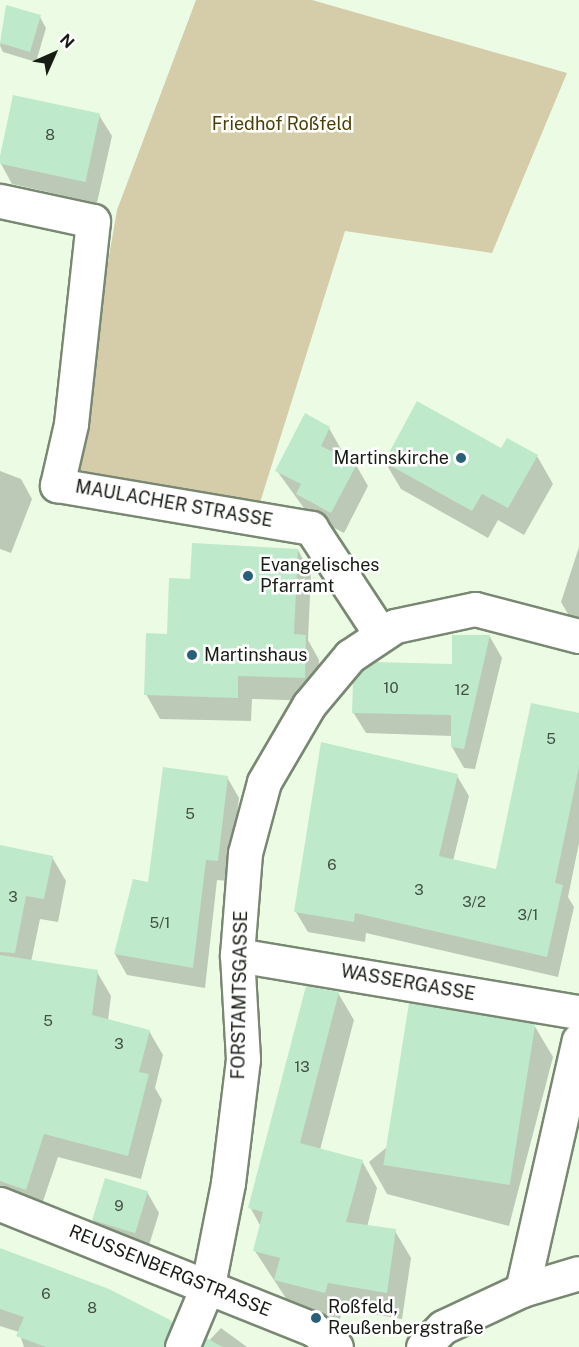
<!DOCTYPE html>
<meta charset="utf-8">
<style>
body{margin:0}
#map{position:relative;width:579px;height:1347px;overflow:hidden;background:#ecfce4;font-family:"Public Sans",sans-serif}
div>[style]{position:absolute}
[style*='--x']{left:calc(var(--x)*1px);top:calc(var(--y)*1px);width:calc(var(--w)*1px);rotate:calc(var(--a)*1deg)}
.green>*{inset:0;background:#d5cda9}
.shadow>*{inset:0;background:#0003}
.building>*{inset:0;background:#bee9cb;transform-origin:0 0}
.roads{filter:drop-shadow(2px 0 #798872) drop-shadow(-2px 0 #798872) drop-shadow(0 2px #798872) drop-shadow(0 -2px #798872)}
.minor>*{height:33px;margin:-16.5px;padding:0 16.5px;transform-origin:16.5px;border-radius:16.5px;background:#fff}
.dots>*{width:16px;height:16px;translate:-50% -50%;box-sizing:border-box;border:3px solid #fff;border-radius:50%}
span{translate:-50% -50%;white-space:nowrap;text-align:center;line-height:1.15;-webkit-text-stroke:5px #fff;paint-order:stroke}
.number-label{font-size:15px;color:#415042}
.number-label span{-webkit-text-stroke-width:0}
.park-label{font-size:18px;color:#4a3f05}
.poi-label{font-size:18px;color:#171d14}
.right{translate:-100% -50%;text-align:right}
.left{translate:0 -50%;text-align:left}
.street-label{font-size:18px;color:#171d14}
.north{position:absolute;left:24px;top:24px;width:60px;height:60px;-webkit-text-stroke:4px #fff;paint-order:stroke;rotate:45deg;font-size:16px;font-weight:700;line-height:24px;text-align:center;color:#171d14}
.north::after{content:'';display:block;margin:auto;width:21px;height:27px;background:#171d14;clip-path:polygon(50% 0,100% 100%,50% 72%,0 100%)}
</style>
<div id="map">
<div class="green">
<i style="clip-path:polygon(196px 0,312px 0,567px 73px,492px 253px,345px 231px,258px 509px,71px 475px,117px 210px)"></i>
</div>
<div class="shadow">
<i style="clip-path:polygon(7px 7px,40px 17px,46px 28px,36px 62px,3px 52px,0 46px)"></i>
<i style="clip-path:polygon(14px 97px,99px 115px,112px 136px,97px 203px,12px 184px,0 162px)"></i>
<i style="clip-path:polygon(329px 428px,341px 449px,338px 456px,356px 465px,368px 486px,344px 533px,309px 515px,277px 471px)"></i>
<i style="clip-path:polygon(502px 450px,537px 456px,553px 484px,524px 535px,498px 520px,488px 538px,401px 489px,385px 462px)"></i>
<i style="clip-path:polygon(0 471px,21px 479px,32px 499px,11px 553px,0 549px)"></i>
<i style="clip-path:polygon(579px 547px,579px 633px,561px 602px)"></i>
<i style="clip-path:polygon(298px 550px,311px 574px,308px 640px,319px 660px,318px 701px,252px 699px,251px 721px,160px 719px,146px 694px,192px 581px)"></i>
<i style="clip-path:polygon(453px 636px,490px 637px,502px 658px,475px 769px,464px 768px,452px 747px,452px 736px,366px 733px,353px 712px,453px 666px)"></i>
<i style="clip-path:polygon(579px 715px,579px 843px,568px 897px,574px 907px,558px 977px,366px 933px,365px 942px,308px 932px,296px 912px,457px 776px,469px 796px,453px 861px,498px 871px)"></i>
<i style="clip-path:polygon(227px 777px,239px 798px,229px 881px,217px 880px,205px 988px,127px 975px,115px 954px,149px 884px)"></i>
<i style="clip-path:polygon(0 846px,52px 857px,66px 881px,58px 922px,40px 919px,31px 962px,97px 972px,111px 996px,108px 1020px,149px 1031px,163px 1055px,155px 1088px,162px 1100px,141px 1179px,58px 1157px,39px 1213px,0 1199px)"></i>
<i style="clip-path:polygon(338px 993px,354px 1020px,320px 1150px,362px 1161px,377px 1188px,367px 1227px,395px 1231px,411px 1258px,402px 1319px,343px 1309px,340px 1319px,291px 1306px,255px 1251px,261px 1227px,250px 1207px)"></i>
<i style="clip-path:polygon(534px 1025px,553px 1057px,509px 1226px,387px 1194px,369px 1162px)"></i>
<i style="clip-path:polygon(147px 1192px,159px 1213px,146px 1255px,105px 1241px,93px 1220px)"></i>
<i style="clip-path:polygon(0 1250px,171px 1322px,183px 1347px,24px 1347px,19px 1332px,0 1326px)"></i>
<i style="clip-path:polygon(221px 1328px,247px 1347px,203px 1347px)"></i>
</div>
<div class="building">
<i style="clip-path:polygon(6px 5px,41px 15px,30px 52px,0 43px)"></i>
<i style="left:13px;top:95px;width:89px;height:70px;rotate:12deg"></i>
<i style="clip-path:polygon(417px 401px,501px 448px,507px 438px,538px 455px,508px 508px,482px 494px,472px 511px,384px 462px)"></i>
<i style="clip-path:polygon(305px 413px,330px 427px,321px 446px,357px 464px,331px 513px,296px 494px,301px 484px,275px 471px)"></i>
<i style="clip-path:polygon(192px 543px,298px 549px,294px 634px,306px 635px,305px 678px,238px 676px,238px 698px,144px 695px,146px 633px,167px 634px,169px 578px,190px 579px)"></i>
<i style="clip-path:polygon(452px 635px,490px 635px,464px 749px,451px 747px,451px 715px,352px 713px,353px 682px,363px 670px,375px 662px,452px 664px)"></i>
<i style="clip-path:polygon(531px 703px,579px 713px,579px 767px,555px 883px,563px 885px,547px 957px,355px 913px,354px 922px,294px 912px,321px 742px,458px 774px,439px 856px,496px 869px)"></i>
<i style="clip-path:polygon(163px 767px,228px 776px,218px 861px,206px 860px,193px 968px,114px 954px,133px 879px,148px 882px)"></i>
<i style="clip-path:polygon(0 845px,53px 856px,44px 899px,26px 896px,15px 953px,0 952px)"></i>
<i style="clip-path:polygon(0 955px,98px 970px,92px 1015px,150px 1030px,139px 1072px,149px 1074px,128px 1156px,44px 1134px,26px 1190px,0 1181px)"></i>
<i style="clip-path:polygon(306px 986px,339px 992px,300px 1143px,363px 1160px,346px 1222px,396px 1229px,387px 1293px,328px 1283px,325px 1293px,274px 1280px,280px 1258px,253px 1251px,263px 1212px,248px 1208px)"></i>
<i style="left:409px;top:1003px;width:128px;height:164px;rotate:9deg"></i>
<i style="left:105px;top:1178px;width:45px;height:44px;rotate:17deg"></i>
<i style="clip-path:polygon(0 1248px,109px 1289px,172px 1321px,164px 1347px,46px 1347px,16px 1336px,24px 1317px,0 1309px)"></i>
<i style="clip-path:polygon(206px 1338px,223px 1347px,202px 1347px)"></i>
</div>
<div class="roads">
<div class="minor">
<i style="--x:0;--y:201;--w:95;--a:12.1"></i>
<i style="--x:93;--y:221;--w:204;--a:96.2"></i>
<i style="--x:71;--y:424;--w:63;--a:102.9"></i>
<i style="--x:57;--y:485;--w:258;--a:9.6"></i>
<i style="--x:311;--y:528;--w:126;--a:56.7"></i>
<i style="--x:237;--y:955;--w:347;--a:9.5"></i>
<i style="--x:0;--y:1204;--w:337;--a:21.8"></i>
<i style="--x:313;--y:1329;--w:29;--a:38"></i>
<i style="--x:522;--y:1290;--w:256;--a:-77.2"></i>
<i style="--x:182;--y:1347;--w:67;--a:-67.2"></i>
<i style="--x:208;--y:1285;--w:104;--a:-78.9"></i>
<i style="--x:228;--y:1183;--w:125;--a:-83.1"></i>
<i style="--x:243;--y:1059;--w:104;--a:-93.3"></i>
<i style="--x:237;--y:955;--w:102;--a:-85.5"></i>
<i style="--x:245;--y:853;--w:73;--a:-75"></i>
<i style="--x:264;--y:782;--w:89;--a:-59.7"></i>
<i style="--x:309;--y:705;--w:64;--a:-50.1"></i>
<i style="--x:350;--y:656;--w:54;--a:-33.7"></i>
<i style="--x:395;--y:626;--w:82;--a:-12"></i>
<i style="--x:475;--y:609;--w:107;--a:14.6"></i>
<i style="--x:423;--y:1347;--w:28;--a:-45"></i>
<i style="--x:443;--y:1327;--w:87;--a:-25.1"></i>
<i style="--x:522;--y:1290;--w:59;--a:-16.6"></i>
</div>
</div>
<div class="dots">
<i style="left:461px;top:458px;background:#28607a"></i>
<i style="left:248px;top:576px;background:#28607a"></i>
<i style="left:192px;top:655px;background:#28607a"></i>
<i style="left:316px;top:1318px;background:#28607a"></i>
</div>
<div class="number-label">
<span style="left:50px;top:135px">8</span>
<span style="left:391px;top:688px">10</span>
<span style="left:462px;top:690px">12</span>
<span style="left:551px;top:739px">5</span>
<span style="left:190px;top:814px">5</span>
<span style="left:332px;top:865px">6</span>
<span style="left:419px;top:890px">3</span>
<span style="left:13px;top:897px">3</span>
<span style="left:474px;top:902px">3/2</span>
<span style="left:528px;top:915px">3/1</span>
<span style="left:160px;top:923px">5/1</span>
<span style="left:48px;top:1021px">5</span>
<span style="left:119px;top:1044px">3</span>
<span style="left:302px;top:1067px">13</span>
<span style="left:119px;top:1206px">9</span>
<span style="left:46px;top:1294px">6</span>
<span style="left:92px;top:1308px">8</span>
</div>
<div class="park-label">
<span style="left:282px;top:124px">Friedhof Roßfeld</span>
</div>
<div class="poi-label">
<span class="right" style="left:449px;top:458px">Martinskirche</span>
<span class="left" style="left:260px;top:576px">Evangelisches<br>Pfarramt</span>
<span class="left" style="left:204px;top:655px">Martinshaus</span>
<span class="left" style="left:328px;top:1318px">Roßfeld,<br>Reußenbergstraße</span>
</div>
<div class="street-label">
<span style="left:174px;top:504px;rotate:10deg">MAULACHER STRASSE</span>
<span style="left:408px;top:983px;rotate:10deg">WASSERGASSE</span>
<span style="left:240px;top:995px;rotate:-89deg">FORSTAMTSGASSE</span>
<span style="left:170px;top:1271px;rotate:22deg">REUSSENBERGSTRASSE</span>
</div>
<div class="north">N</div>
</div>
